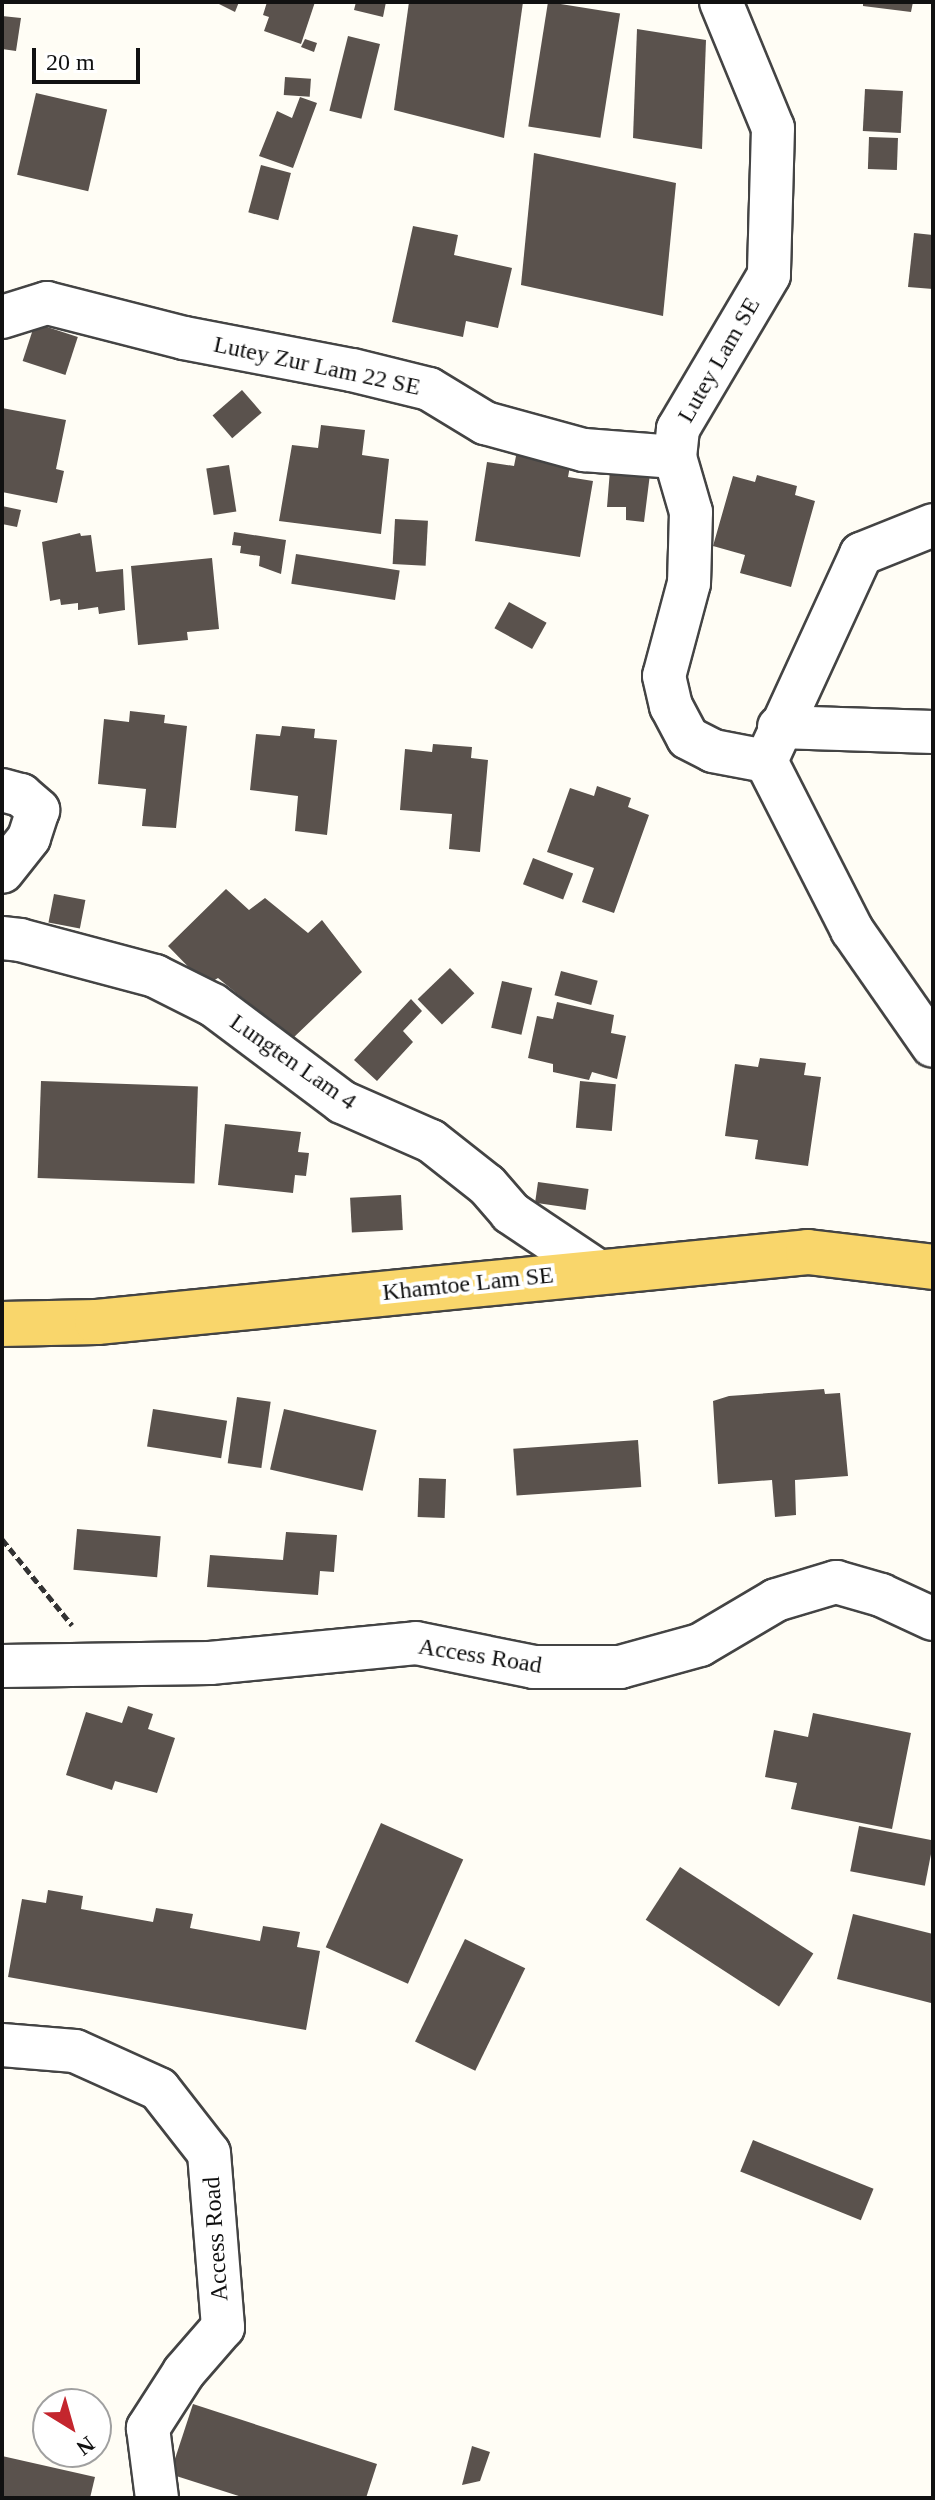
<!DOCTYPE html>
<style>
body{margin:0}
#map{position:relative;width:935px;height:2500px;overflow:hidden;background:#fffdf5;font-family:"Times New Roman",serif}
div>[style]{position:absolute}
[style*='--x']{left:calc(var(--x)*1px);top:calc(var(--y)*1px);width:calc(var(--w)*1px);rotate:calc(var(--a)*1deg)}
.building>*{inset:0;background:#5a524d;transform-origin:0 0}
.path>*{height:5px;margin-top:-2.5px;transform-origin:0;background:repeating-linear-gradient(90deg,#333 0 8px,transparent 0 12px)}
.roads{filter:drop-shadow(2px 0 #444) drop-shadow(-2px 0 #444) drop-shadow(0 2px #444) drop-shadow(0 -2px #444)}
.street>*{height:42px;margin:-21px;padding:0 21px;transform-origin:21px;border-radius:21px;background:#fff}
.primary>*{height:44px;margin:-22px;padding:0 22px;transform-origin:22px;border-radius:22px;background:#f9d66b}
span{translate:-50% -50%;white-space:nowrap;text-align:center;line-height:1.15;-webkit-text-stroke:8px #fff;paint-order:stroke}
.street-label{font-size:24px;color:#111}
.frame{position:absolute;inset:0;border:4px solid #111;pointer-events:none}
.north{position:absolute;left:32px;top:2388px;width:80px;height:80px;box-sizing:border-box;background:#fff;border:2px solid #a0a0a0;border-radius:50%;rotate:143deg;font-size:22px;font-weight:700;line-height:32px;text-align:center;color:#111}
.north::after{content:'';display:block;margin:auto;width:28px;height:36px;background:#c4262e;clip-path:polygon(50% 0,100% 100%,50% 72%,0 100%)}
.scale{position:absolute;left:32px;top:48px;width:108px;height:36px;box-sizing:border-box;border:4px solid #111;border-top:0;padding-left:10px;font-size:24px;line-height:28px;white-space:nowrap;color:#111;-webkit-text-stroke:6px #fff;paint-order:stroke}
</style>
<div id="map">
<div class="building">
<i style="clip-path:polygon(215px 2px,239px 2px,235px 12px)"></i>
<i style="clip-path:polygon(267px 2px,315px 2px,301px 44px,264px 31px,269px 17px,263px 15px)"></i>
<i style="clip-path:polygon(356px 2px,386px 2px,383px 17px,354px 10px)"></i>
<i style="clip-path:polygon(409px 2px,523px 2px,504px 138px,394px 110px)"></i>
<i style="left:548px;top:2px;width:73px;height:126px;rotate:9deg"></i>
<i style="clip-path:polygon(863px 2px,913px 2px,911px 12px,863px 6px)"></i>
<i style="clip-path:polygon(2px 16px,21px 18px,16px 51px,2px 49px)"></i>
<i style="clip-path:polygon(637px 29px,706px 40px,702px 149px,633px 138px)"></i>
<i style="left:348px;top:36px;width:33px;height:77px;rotate:14deg"></i>
<i style="clip-path:polygon(305px 39px,317px 43px,314px 52px,301px 47px)"></i>
<i style="left:285px;top:77px;width:26px;height:18px;rotate:4deg"></i>
<i style="left:865px;top:89px;width:38px;height:42px;rotate:3deg"></i>
<i style="left:36px;top:93px;width:73px;height:84px;rotate:13deg"></i>
<i style="clip-path:polygon(300px 97px,317px 103px,293px 168px,259px 156px,277px 111px,292px 118px)"></i>
<i style="left:869px;top:137px;width:29px;height:32px;rotate:2deg"></i>
<i style="clip-path:polygon(534px 153px,676px 183px,663px 316px,521px 285px)"></i>
<i style="left:261px;top:165px;width:31px;height:49px;rotate:15deg"></i>
<i style="clip-path:polygon(413px 226px,458px 235px,454px 255px,512px 268px,498px 328px,466px 321px,463px 337px,392px 322px)"></i>
<i style="clip-path:polygon(914px 233px,933px 235px,933px 289px,908px 287px)"></i>
<i style="left:35px;top:323px;width:45px;height:40px;rotate:18deg"></i>
<i style="left:242px;top:390px;width:30px;height:39px;rotate:49deg"></i>
<i style="clip-path:polygon(2px 408px,66px 420px,56px 469px,64px 471px,57px 503px,2px 492px)"></i>
<i style="clip-path:polygon(321px 425px,365px 430px,362px 455px,389px 459px,381px 534px,279px 521px,292px 445px,318px 448px)"></i>
<i style="clip-path:polygon(518px 446px,572px 455px,568px 477px,593px 481px,580px 557px,475px 541px,487px 462px,514px 466px)"></i>
<i style="left:229px;top:465px;width:47px;height:23px;rotate:81deg"></i>
<i style="clip-path:polygon(610px 470px,650px 474px,644px 522px,626px 520px,626px 507px,607px 507px)"></i>
<i style="clip-path:polygon(757px 475px,797px 486px,795px 495px,815px 501px,791px 587px,740px 573px,745px 555px,713px 546px,733px 476px,755px 482px)"></i>
<i style="clip-path:polygon(2px 506px,21px 510px,17px 527px,2px 524px)"></i>
<i style="left:395px;top:519px;width:33px;height:45px;rotate:3deg"></i>
<i style="clip-path:polygon(234px 532px,286px 540px,281px 574px,259px 566px,260px 556px,240px 553px,241px 546px,232px 545px)"></i>
<i style="clip-path:polygon(80px 533px,81px 536px,91px 535px,96px 572px,123px 569px,125px 610px,99px 614px,98px 607px,78px 610px,78px 603px,61px 605px,60px 599px,50px 601px,42px 542px)"></i>
<i style="left:296px;top:554px;width:105px;height:30px;rotate:9deg"></i>
<i style="clip-path:polygon(212px 558px,219px 629px,187px 632px,188px 640px,138px 645px,131px 566px)"></i>
<i style="left:509px;top:602px;width:43px;height:30px;rotate:29deg"></i>
<i style="clip-path:polygon(130px 711px,165px 715px,164px 723px,187px 726px,176px 828px,142px 826px,146px 789px,98px 784px,104px 719px,129px 722px)"></i>
<i style="clip-path:polygon(282px 726px,315px 729px,314px 738px,337px 740px,327px 835px,295px 831px,298px 796px,250px 790px,256px 734px,280px 736px)"></i>
<i style="clip-path:polygon(433px 744px,472px 747px,471px 758px,488px 760px,480px 852px,449px 849px,452px 814px,400px 810px,405px 749px,432px 752px)"></i>
<i style="clip-path:polygon(597px 786px,631px 798px,628px 807px,649px 815px,614px 913px,582px 902px,594px 868px,547px 852px,570px 788px,594px 796px)"></i>
<i style="left:533px;top:858px;width:43px;height:28px;rotate:21deg"></i>
<i style="clip-path:polygon(226px 889px,249px 910px,265px 898px,308px 933px,322px 920px,362px 972px,292px 1039px,218px 978px,206px 985px,168px 946px)"></i>
<i style="left:54px;top:894px;width:32px;height:29px;rotate:11deg"></i>
<i style="left:450px;top:968px;width:35px;height:45px;rotate:46deg"></i>
<i style="left:561px;top:971px;width:38px;height:25px;rotate:15deg"></i>
<i style="left:502px;top:981px;width:31px;height:48px;rotate:13deg"></i>
<i style="clip-path:polygon(411px 999px,422px 1011px,403px 1031px,413px 1042px,377px 1081px,354px 1060px)"></i>
<i style="clip-path:polygon(557px 1002px,614px 1015px,611px 1033px,626px 1036px,617px 1079px,592px 1072px,589px 1080px,553px 1072px,553px 1064px,528px 1058px,537px 1016px,553px 1019px)"></i>
<i style="clip-path:polygon(760px 1058px,806px 1063px,804px 1075px,821px 1077px,808px 1166px,755px 1159px,758px 1140px,725px 1136px,735px 1064px,758px 1067px)"></i>
<i style="left:41px;top:1081px;width:157px;height:97px;rotate:2deg"></i>
<i style="left:580px;top:1081px;width:36px;height:47px;rotate:5deg"></i>
<i style="clip-path:polygon(225px 1124px,301px 1132px,298px 1152px,309px 1153px,306px 1176px,295px 1175px,293px 1193px,218px 1185px)"></i>
<i style="left:538px;top:1182px;width:51px;height:21px;rotate:8deg"></i>
<i style="left:401px;top:1195px;width:35px;height:51px;rotate:87deg"></i>
<i style="clip-path:polygon(824px 1389px,825px 1394px,840px 1393px,848px 1476px,795px 1480px,796px 1515px,775px 1517px,772px 1480px,718px 1484px,713px 1401px,729px 1396px)"></i>
<i style="left:237px;top:1397px;width:34px;height:67px;rotate:8deg"></i>
<i style="left:153px;top:1409px;width:75px;height:38px;rotate:9deg"></i>
<i style="left:284px;top:1409px;width:95px;height:62px;rotate:13deg"></i>
<i style="left:638px;top:1440px;width:47px;height:125px;rotate:86deg"></i>
<i style="left:419px;top:1478px;width:27px;height:39px;rotate:2deg"></i>
<i style="left:77px;top:1529px;width:84px;height:41px;rotate:5deg"></i>
<i style="clip-path:polygon(286px 1532px,337px 1535px,334px 1572px,320px 1571px,318px 1595px,207px 1587px,210px 1555px,283px 1560px)"></i>
<i style="clip-path:polygon(128px 1706px,153px 1714px,148px 1729px,175px 1738px,157px 1793px,115px 1781px,112px 1790px,66px 1775px,86px 1712px,122px 1723px)"></i>
<i style="clip-path:polygon(813px 1713px,911px 1733px,892px 1829px,791px 1809px,797px 1783px,765px 1777px,774px 1730px,808px 1737px)"></i>
<i style="left:381px;top:1823px;width:90px;height:136px;rotate:24deg"></i>
<i style="left:859px;top:1826px;width:76px;height:46px;rotate:11deg"></i>
<i style="left:680px;top:1867px;width:159px;height:63px;rotate:33deg"></i>
<i style="clip-path:polygon(48px 1890px,83px 1896px,81px 1909px,153px 1922px,156px 1908px,193px 1914px,190px 1928px,260px 1941px,263px 1926px,300px 1932px,297px 1947px,320px 1951px,306px 2030px,8px 1977px,22px 1899px,46px 1903px)"></i>
<i style="clip-path:polygon(853px 1914px,933px 1934px,931px 2003px,837px 1979px)"></i>
<i style="left:465px;top:1939px;width:67px;height:114px;rotate:26deg"></i>
<i style="left:753px;top:2140px;width:130px;height:34px;rotate:22deg"></i>
<i style="clip-path:polygon(193px 2404px,377px 2464px,366px 2498px,245px 2498px,170px 2474px)"></i>
<i style="clip-path:polygon(472px 2446px,490px 2452px,480px 2481px,462px 2485px)"></i>
<i style="clip-path:polygon(2px 2456px,95px 2477px,90px 2498px,2px 2498px)"></i>
</div>
<div class="path">
<i style="--x:2;--y:1539;--w:111;--a:50.9"></i>
</div>
<div class="roads">
<div class="street">
<i style="--x:721;--y:2;--w:136;--a:67.6"></i>
<i style="--x:773;--y:128;--w:147;--a:91.6"></i>
<i style="--x:769;--y:275;--w:179;--a:120.6"></i>
<i style="--x:678;--y:429;--w:28;--a:96"></i>
<i style="--x:675;--y:457;--w:57;--a:73.8"></i>
<i style="--x:691;--y:512;--w:71;--a:91.6"></i>
<i style="--x:689;--y:583;--w:96;--a:105"></i>
<i style="--x:664;--y:676;--w:31;--a:77"></i>
<i style="--x:671;--y:706;--w:36;--a:62"></i>
<i style="--x:688;--y:738;--w:28;--a:27"></i>
<i style="--x:713;--y:751;--w:54;--a:10.7"></i>
<i style="--x:766;--y:761;--w:190;--a:63"></i>
<i style="--x:852;--y:930;--w:141;--a:55.1"></i>
<i style="--x:2;--y:317;--w:47;--a:-17.3"></i>
<i style="--x:47;--y:303;--w:141;--a:14.3"></i>
<i style="--x:184;--y:338;--w:171;--a:10.8"></i>
<i style="--x:352;--y:370;--w:79;--a:13.9"></i>
<i style="--x:429;--y:389;--w:66;--a:31.3"></i>
<i style="--x:485;--y:423;--w:103;--a:15.3"></i>
<i style="--x:584;--y:450;--w:91;--a:4.4"></i>
<i style="--x:779;--y:727;--w:154;--a:1.9"></i>
<i style="--x:766;--y:761;--w:228;--a:-65.3"></i>
<i style="--x:861;--y:554;--w:78;--a:-21.9"></i>
<i style="--x:2;--y:790;--w:20;--a:15"></i>
<i style="--x:21;--y:795;--w:23;--a:41"></i>
<i style="--x:38;--y:810;--w:29;--a:108"></i>
<i style="--x:29;--y:838;--w:43;--a:128.5"></i>
<i style="--x:2;--y:938;--w:18;--a:6"></i>
<i style="--x:20;--y:940;--w:140;--a:14.9"></i>
<i style="--x:155;--y:976;--w:65;--a:26.6"></i>
<i style="--x:213;--y:1005;--w:161;--a:36.9"></i>
<i style="--x:342;--y:1102;--w:97;--a:23.7"></i>
<i style="--x:431;--y:1141;--w:71;--a:38.2"></i>
<i style="--x:487;--y:1185;--w:37;--a:49"></i>
<i style="--x:511;--y:1213;--w:102;--a:33.8"></i>
<i style="--x:2;--y:1666;--w:208;--a:-0.8"></i>
<i style="--x:210;--y:1663;--w:207;--a:-5.5"></i>
<i style="--x:416;--y:1643;--w:120;--a:11.5"></i>
<i style="--x:534;--y:1667;--w:86;--a:0"></i>
<i style="--x:620;--y:1667;--w:83;--a:-15.4"></i>
<i style="--x:700;--y:1645;--w:88;--a:-30.6"></i>
<i style="--x:776;--y:1600;--w:63;--a:-16.7"></i>
<i style="--x:836;--y:1582;--w:47;--a:16.1"></i>
<i style="--x:881;--y:1595;--w:57;--a:24.8"></i>
<i style="--x:2;--y:2045;--w:73;--a:4.7"></i>
<i style="--x:75;--y:2051;--w:92;--a:24.3"></i>
<i style="--x:159;--y:2089;--w:81;--a:52"></i>
<i style="--x:209;--y:2153;--w:175;--a:85.4"></i>
<i style="--x:223;--y:2327;--w:60;--a:130.9"></i>
<i style="--x:184;--y:2372;--w:67;--a:122.7"></i>
<i style="--x:148;--y:2428;--w:71;--a:82.7"></i>
</div>
<div class="primary">
<i style="--x:2;--y:1324;--w:95;--a:-1.2"></i>
<i style="--x:97;--y:1322;--w:714;--a:-5.62"></i>
<i style="--x:808;--y:1252;--w:126;--a:6.8"></i>
</div>
</div>
<div class="street-label">
<span style="left:719px;top:360px;rotate:-60deg">Lutey Lam SE</span>
<span style="left:317px;top:366px;rotate:12deg">Lutey Zur Lam 22 SE</span>
<span style="left:293px;top:1062px;rotate:35deg">Lungten Lam 4</span>
<span style="left:468px;top:1284px;rotate:-6deg">Khamtoe Lam SE</span>
<span style="left:480px;top:1656px;rotate:9deg">Access Road</span>
<span style="left:216px;top:2239px;rotate:-94deg">Access Road</span>
</div>
<div class="frame"></div>
<div class="north">N</div>
<div class="scale">20 m</div>
</div>
